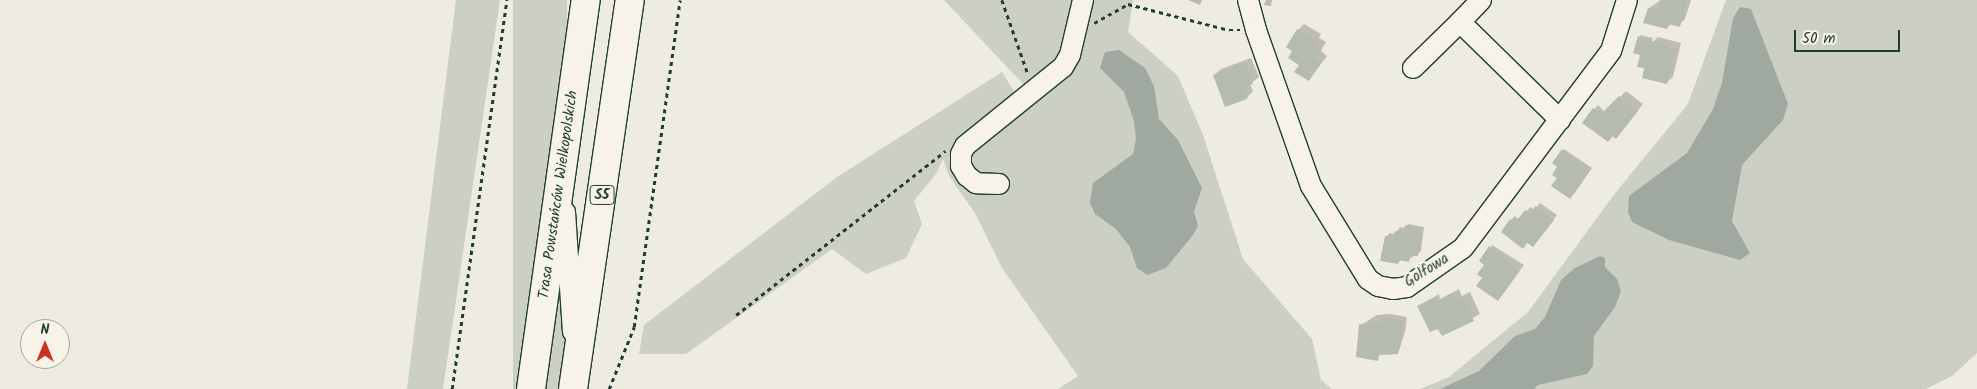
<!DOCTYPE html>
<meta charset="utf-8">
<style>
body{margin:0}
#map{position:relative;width:1977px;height:389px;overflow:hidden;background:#eeece1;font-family:Kalam,sans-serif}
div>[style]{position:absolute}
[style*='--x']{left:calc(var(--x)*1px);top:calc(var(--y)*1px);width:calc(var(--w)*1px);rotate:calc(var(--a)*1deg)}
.green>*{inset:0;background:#cccfc4;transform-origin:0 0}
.water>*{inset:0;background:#9fa99f}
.shadow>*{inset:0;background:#0003}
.building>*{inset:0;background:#b5bbb0}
.path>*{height:2.5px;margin-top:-1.25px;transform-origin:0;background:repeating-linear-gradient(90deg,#1f3d34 0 4px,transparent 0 8px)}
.roads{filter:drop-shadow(1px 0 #1f3d34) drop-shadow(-1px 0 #1f3d34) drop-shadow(0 1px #1f3d34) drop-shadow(0 -1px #1f3d34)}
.minor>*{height:20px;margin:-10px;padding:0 10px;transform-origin:10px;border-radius:10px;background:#f7f3e8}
.highway>*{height:28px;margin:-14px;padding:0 14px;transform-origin:14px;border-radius:14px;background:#f7f3e8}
span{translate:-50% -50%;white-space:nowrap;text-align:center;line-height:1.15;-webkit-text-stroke:5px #f7f3e8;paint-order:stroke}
.shield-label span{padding:1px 4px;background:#f7f3e8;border:1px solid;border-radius:4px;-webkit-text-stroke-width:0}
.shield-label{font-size:14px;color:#1f3d34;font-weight:700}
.street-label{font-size:15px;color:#1f3d34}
.north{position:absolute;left:20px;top:319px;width:50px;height:50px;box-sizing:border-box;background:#f7f3e8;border:1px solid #a1aaa0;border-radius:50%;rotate:0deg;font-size:14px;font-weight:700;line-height:20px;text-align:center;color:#1f3d34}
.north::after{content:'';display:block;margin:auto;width:18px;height:22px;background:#c8321e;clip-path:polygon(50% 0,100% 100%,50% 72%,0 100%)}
.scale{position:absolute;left:1794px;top:30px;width:106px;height:22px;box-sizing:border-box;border:2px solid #1f3d34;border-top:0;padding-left:6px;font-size:15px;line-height:18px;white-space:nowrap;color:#1f3d34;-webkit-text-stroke:4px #f7f3e8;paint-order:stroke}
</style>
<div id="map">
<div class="green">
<i style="clip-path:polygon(456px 0,500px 0,443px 389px,407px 389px)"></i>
<i style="left:513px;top:0;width:54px;height:393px"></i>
<i style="clip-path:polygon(944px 0,1133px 0,1128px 32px,1178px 76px,1203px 135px,1243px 259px,1312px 339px,1321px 380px,1332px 389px,1058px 389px,1078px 376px,1002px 268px,975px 213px,949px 176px,943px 159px,936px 174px,914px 201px,922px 224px,906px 258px,866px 274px,832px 249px,686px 354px,639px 354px,644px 325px,837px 177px,1002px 72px,1015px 93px,1034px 79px,1023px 84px)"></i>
<i style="clip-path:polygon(1726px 0,1977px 0,1977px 353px,1952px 376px,1926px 389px,1420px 389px,1449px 377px,1528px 312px,1616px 192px,1688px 104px)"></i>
</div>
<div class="water">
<i style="clip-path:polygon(1740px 7px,1751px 9px,1788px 104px,1783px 120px,1742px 165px,1732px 221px,1750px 253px,1740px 260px,1669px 240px,1632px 222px,1628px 212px,1629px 196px,1687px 153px,1713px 109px,1722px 83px,1733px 18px)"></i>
<i style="clip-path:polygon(1119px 50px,1145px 68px,1154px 86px,1159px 119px,1178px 140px,1202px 188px,1194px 211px,1198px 226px,1193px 235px,1166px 268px,1147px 275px,1137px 268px,1130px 247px,1116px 229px,1095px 214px,1090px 203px,1093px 183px,1133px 154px,1136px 139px,1134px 121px,1124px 92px,1100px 68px,1105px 52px)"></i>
<i style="clip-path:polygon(1600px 256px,1605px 258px,1605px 267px,1617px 279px,1621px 291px,1615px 307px,1594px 336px,1593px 366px,1587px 374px,1538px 385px,1534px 389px,1440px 389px,1479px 371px,1515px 336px,1535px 329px,1545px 317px,1561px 280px,1575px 268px)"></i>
</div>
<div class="shadow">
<i style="clip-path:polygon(1661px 0,1691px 0,1685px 19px,1679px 25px,1672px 23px,1667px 28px,1649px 8px)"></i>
<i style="clip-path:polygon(1304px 24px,1321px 34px,1319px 38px,1326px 42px,1321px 51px,1327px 56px,1308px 80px,1294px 50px,1298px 30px)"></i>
<i style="clip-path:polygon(1640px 35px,1653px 38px,1651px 44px,1658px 37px,1681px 43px,1673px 77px,1666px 83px,1646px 68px)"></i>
<i style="clip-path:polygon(1251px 58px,1259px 77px,1250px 84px,1253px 91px,1247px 98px,1225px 105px,1214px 75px,1221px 69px)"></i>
<i style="clip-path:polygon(1626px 91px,1643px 104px,1616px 138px,1584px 122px,1598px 105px,1605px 112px)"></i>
<i style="clip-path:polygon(1564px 149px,1592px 168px,1574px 194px,1558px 178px)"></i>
<i style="clip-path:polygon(1540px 203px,1557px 215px,1533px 246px,1511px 220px,1515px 216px,1519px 220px,1530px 207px,1534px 210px)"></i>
<i style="clip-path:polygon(1408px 224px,1424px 227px,1421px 251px,1408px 260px,1402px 259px,1398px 263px,1386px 237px,1390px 233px,1395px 234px,1400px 227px,1406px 228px)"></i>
<i style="clip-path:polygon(1492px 245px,1524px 265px,1498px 300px,1484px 278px,1485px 264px,1480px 261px)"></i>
<i style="clip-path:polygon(1459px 289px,1462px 296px,1470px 292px,1480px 314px,1442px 335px,1419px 306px,1439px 294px,1440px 299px)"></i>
<i style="clip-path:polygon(1390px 314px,1407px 317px,1405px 332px,1399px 351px,1390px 355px,1380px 353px,1378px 360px,1361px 325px,1377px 315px)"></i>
</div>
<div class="building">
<i style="clip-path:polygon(1188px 0,1202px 0,1200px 5px)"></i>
<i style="clip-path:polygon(1266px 0,1272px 0,1271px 6px,1264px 5px)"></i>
<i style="clip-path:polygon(1660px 0,1687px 0,1680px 27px,1669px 24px,1667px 29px,1643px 23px,1648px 8px,1657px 10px)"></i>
<i style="clip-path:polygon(1297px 29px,1316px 41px,1314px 44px,1321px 49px,1315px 58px,1322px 62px,1309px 81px,1294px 72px,1299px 65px,1288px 58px,1292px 51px,1286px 47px)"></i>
<i style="clip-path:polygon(1638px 36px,1676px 49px,1667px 84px,1642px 78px,1644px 68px,1637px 67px,1640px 55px,1633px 53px)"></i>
<i style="clip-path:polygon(1245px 63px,1253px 84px,1243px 88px,1247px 99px,1225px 107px,1213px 75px)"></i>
<i style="clip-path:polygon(1619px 96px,1638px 111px,1616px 139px,1613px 136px,1608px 142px,1582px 123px,1593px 108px,1601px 114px)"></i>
<i style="clip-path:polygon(1562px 149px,1589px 172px,1570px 199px,1551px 186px,1557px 178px,1552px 175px,1557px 167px,1552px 163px)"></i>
<i style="clip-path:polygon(1535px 206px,1554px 220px,1533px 247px,1527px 243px,1523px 249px,1501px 232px,1510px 219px,1515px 223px,1525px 210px,1530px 214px)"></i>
<i style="clip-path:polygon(1405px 225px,1423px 228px,1418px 256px,1410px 255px,1409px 262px,1399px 260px,1398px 264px,1380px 261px,1385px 236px,1393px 238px,1395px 231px,1404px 232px)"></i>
<i style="clip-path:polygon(1489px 246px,1519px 272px,1498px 301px,1476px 286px,1482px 278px,1477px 274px,1484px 265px,1479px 261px)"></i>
<i style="clip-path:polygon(1452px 294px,1455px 301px,1463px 297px,1474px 321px,1442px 336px,1438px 329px,1430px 332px,1417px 306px,1435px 297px,1437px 301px)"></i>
<i style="clip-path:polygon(1384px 317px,1404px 321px,1398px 354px,1379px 355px,1378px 361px,1356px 357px,1359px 324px,1368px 326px,1370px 320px,1383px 323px)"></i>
</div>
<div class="path">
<i style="--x:1002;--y:0;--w:78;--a:70.6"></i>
<i style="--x:1094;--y:23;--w:39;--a:-29"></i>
<i style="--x:1128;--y:4;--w:104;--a:14.4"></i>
<i style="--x:1229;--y:30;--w:11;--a:0"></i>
<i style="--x:736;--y:315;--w:266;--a:-38.1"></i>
<i style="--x:452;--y:389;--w:393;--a:-82"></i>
<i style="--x:609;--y:389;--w:67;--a:-68"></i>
<i style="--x:634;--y:327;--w:330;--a:-82"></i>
</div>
<div class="roads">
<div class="minor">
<i style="--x:1248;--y:0;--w:31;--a:75"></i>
<i style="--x:1256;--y:30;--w:165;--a:70.6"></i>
<i style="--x:1311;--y:186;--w:109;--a:58.5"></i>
<i style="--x:1368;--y:279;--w:12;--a:35"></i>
<i style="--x:1378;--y:286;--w:15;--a:11"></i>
<i style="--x:1393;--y:289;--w:14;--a:-8"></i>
<i style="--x:1407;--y:287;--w:68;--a:-34.9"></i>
<i style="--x:1463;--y:248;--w:246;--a:-53.1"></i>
<i style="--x:1611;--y:51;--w:53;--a:-72.6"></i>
<i style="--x:1460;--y:22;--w:30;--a:-46"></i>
<i style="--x:1413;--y:68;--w:66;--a:-44.4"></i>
<i style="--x:1460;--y:22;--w:140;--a:44.4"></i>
<i style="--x:999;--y:184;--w:23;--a:-178"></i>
<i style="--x:976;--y:183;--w:11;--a:-142"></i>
<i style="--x:967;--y:176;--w:12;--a:-121"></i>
<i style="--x:961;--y:166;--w:12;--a:-90"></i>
<i style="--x:961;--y:154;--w:9;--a:-63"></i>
<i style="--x:965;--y:146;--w:126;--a:-38.9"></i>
<i style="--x:1063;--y:67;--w:14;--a:-60"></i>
<i style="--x:1070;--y:55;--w:57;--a:-76.7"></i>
<i style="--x:565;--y:212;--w:120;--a:86.2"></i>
</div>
<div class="highway">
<i style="--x:531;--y:389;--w:393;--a:-82"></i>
<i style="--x:573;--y:389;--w:393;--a:-81.7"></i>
</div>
</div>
<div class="shield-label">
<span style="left:602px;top:195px">S5</span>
</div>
<div class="street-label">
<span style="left:559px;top:195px;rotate:-82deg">Trasa Powstańców Wielkopolskich</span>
<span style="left:1427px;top:271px;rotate:-32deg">Golfowa</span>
</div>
<div class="north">N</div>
<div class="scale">50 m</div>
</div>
